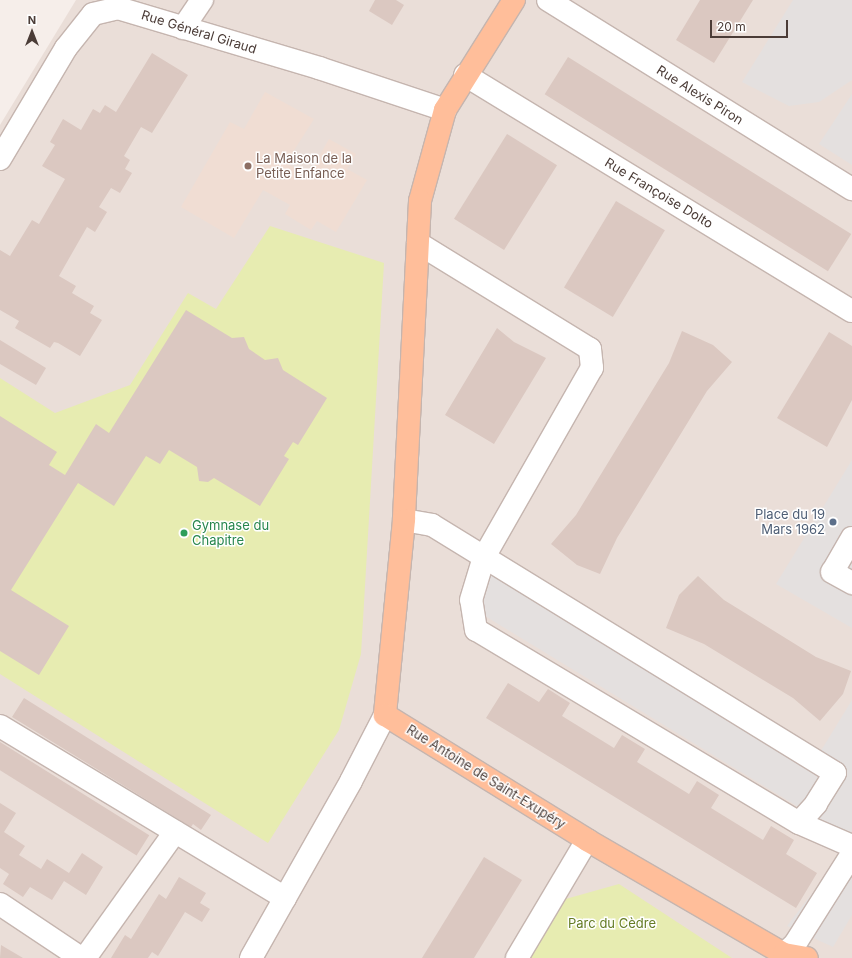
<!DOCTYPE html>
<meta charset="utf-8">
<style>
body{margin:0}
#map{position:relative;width:852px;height:958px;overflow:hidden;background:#f6eeea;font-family:Inter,sans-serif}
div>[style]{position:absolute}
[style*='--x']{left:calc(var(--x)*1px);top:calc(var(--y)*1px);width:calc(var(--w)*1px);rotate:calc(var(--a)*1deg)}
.residential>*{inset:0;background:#eaded8}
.education>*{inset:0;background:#f0ddd3}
.green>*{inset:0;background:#e7ecb1}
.parking>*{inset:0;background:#e4e0df}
.building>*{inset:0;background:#dbc8c1;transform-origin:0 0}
.roads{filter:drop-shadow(1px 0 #c5b5af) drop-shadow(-1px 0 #c5b5af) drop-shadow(0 1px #c5b5af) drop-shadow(0 -1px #c5b5af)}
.minor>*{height:22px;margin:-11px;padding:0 11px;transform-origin:11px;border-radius:11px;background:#fff}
.major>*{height:22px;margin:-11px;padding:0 11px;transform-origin:11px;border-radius:11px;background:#ffbe9a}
.dots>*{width:11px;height:11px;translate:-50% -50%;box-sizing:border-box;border:2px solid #fff;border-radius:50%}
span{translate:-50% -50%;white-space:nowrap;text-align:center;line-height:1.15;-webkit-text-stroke:3px #fff;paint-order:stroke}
.street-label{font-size:13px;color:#4b3c37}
.education-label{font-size:13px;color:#785e54}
.left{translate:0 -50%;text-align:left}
.service-label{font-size:13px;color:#4e5e75}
.right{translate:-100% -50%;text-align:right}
.leisure-label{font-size:13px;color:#27864d}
.park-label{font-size:13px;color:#657c24}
.north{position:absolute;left:12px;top:12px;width:40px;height:40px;-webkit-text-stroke:3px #fff;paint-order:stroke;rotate:0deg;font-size:11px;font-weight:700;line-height:16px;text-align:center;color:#4b3c37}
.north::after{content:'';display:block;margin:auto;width:14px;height:18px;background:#4b3c37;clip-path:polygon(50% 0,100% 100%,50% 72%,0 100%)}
.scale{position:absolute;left:710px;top:20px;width:78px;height:18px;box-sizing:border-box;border:2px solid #4b3c37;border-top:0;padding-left:5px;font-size:12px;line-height:14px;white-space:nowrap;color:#4b3c37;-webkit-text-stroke:3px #fff;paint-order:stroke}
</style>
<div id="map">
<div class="residential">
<i style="clip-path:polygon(76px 0,852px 0,852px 958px,0 958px,0 125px)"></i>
</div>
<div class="education">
<i style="clip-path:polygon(265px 92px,314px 119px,286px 163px,308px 176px,329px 139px,356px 154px,347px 169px,367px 180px,336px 232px,317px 221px,311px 230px,285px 214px,290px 205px,263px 190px,234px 238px,181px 207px,230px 122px,244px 129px)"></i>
</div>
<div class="green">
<i style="clip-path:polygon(270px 226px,384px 263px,361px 654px,339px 730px,268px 843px,0 674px,0 378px,55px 413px,130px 385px,188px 293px,216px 309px)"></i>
<i style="clip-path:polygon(619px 884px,732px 958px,528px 958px,562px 900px)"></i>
</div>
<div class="parking">
<i style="clip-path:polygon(793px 0,852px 0,852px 80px,819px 102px,789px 106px,742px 82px)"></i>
<i style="clip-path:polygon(852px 94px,852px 165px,819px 144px)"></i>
<i style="clip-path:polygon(852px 460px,852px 628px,776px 584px)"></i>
<i style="clip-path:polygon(492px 571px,811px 767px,852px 700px,852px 915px,833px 947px,787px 926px,836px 862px,846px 836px,480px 613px,487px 575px)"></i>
</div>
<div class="building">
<i style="clip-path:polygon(375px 0,396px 0,404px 5px,392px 25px,369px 11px)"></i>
<i style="clip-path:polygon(700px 0,753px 0,714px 63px,676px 40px)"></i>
<i style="clip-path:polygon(152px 53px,188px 75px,152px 133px,141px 127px,124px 156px,130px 160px,125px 169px,132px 173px,120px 193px,111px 188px,99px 207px,107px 212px,95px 232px,87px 227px,59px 276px,76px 286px,72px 293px,94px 306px,90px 313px,102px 320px,80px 356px,58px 343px,54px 342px,50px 348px,15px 328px,19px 321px,0 310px,0 250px,10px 256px,32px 220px,39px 224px,65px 179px,42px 166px,55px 145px,50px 142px,63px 119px,81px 130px,93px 109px,100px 113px,105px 105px,116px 112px)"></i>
<i style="left:568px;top:57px;width:334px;height:44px;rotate:32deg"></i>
<i style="left:507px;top:134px;width:59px;height:100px;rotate:32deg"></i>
<i style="left:616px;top:201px;width:57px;height:101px;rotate:31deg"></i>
<i style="clip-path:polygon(186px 310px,232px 338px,244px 337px,249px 349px,265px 360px,278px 358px,283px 370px,327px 398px,298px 445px,293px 442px,284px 456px,289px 459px,260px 506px,214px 478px,208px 482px,199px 481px,197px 467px,169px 450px,160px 464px,146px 456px,114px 506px,78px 483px,11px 590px,69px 626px,39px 675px,0 651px,0 416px,57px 452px,49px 465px,65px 475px,96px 424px,109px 433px)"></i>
<i style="clip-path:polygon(497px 328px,514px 342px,546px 358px,494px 444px,445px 415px)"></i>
<i style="clip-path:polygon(682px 331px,713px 345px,732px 362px,707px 391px,617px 538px,600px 574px,577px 565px,551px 544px,576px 515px,669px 363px)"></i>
<i style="clip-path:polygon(829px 332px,852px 346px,852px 400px,827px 447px,777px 418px)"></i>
<i style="clip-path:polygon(0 340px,46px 368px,36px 385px,0 364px)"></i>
<i style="clip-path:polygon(698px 576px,724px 600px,816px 657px,851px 671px,843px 694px,820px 721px,793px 698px,704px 644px,666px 628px,679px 595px)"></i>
<i style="clip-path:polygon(508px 683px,539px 702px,548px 689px,570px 703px,562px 716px,614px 748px,622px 735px,645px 749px,637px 762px,689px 794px,697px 781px,719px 795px,711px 808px,763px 840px,771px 826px,794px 840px,786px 854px,817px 873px,796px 908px,486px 718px)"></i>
<i style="clip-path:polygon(24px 698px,211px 815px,201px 830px,193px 824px,191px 827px,12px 717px)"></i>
<i style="left:0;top:742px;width:176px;height:24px;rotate:32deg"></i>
<i style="clip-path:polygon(0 803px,16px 813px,4px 832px,25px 846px,19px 855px,41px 869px,47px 859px,69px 873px,82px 853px,103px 867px,86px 895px,64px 881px,52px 900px,30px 887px,23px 897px,3px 884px,9px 874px,0 868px)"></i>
<i style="clip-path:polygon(484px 857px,522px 880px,474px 958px,422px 958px)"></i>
<i style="clip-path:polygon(179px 877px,206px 893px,200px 903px,210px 909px,202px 922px,185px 912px,158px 956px,152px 952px,148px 958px,111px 958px,125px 935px,131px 939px,159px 894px,166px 899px)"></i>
<i style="clip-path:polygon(1px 945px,23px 958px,0 958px)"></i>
</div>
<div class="roads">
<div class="minor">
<i style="--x:548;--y:0;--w:358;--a:31.9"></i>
<i style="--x:183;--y:28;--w:34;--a:-56"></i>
<i style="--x:465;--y:75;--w:453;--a:31.4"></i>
<i style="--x:0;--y:159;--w:129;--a:-59.3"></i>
<i style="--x:66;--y:48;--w:43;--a:-51.5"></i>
<i style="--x:93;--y:14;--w:26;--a:-13"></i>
<i style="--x:118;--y:8;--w:210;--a:16.6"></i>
<i style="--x:319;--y:68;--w:133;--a:18.4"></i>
<i style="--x:404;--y:520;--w:28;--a:10"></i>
<i style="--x:432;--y:525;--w:473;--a:31.6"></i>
<i style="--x:835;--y:773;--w:36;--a:122"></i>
<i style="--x:816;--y:804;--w:25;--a:132"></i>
<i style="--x:799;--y:823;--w:376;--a:-149.1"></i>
<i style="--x:476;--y:630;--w:30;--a:-99"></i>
<i style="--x:471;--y:600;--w:45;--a:-73.2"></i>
<i style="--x:484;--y:557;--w:218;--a:-60.3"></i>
<i style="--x:592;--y:368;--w:19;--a:-96"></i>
<i style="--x:590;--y:349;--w:202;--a:-148.4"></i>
<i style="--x:852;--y:538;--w:39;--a:120"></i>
<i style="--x:832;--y:572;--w:23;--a:29"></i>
<i style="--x:0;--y:726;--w:333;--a:31.1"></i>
<i style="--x:799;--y:823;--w:58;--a:23.5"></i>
<i style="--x:0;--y:904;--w:97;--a:33.7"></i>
<i style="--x:784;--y:954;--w:15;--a:-42"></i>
<i style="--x:795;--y:944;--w:107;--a:-57.7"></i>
<i style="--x:85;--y:958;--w:155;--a:-54.5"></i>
<i style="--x:251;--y:958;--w:203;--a:-60.5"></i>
<i style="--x:351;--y:781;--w:74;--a:-62.7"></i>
<i style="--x:517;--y:958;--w:137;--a:-59.3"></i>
</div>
<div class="major">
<i style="--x:514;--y:0;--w:130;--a:122.1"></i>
<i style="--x:445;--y:110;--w:94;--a:105.4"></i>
<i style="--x:420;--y:201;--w:319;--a:92.9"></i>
<i style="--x:404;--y:520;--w:196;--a:95.6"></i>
<i style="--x:385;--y:715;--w:238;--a:31.7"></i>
<i style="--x:587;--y:840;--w:228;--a:30.1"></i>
<i style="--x:784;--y:954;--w:23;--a:10"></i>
</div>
</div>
<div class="dots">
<i style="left:248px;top:166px;background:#8d6e63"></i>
<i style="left:833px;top:522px;background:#5c6f8a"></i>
<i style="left:184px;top:533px;background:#2e9e5b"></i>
</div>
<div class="street-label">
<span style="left:199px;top:32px;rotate:17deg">Rue Général Giraud</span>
<span style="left:700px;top:95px;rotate:32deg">Rue Alexis Piron</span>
<span style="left:659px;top:193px;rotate:31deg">Rue Françoise Dolto</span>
<span style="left:486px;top:777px;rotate:32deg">Rue Antoine de Saint-Exupéry</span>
</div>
<div class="education-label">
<span class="left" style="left:256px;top:166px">La Maison de la<br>Petite Enfance</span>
</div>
<div class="service-label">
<span class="right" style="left:825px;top:522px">Place du 19<br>Mars 1962</span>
</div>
<div class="leisure-label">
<span class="left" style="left:192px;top:533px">Gymnase du<br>Chapitre</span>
</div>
<div class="park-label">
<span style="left:612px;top:923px">Parc du Cèdre</span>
</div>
<div class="north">N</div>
<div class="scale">20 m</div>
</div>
